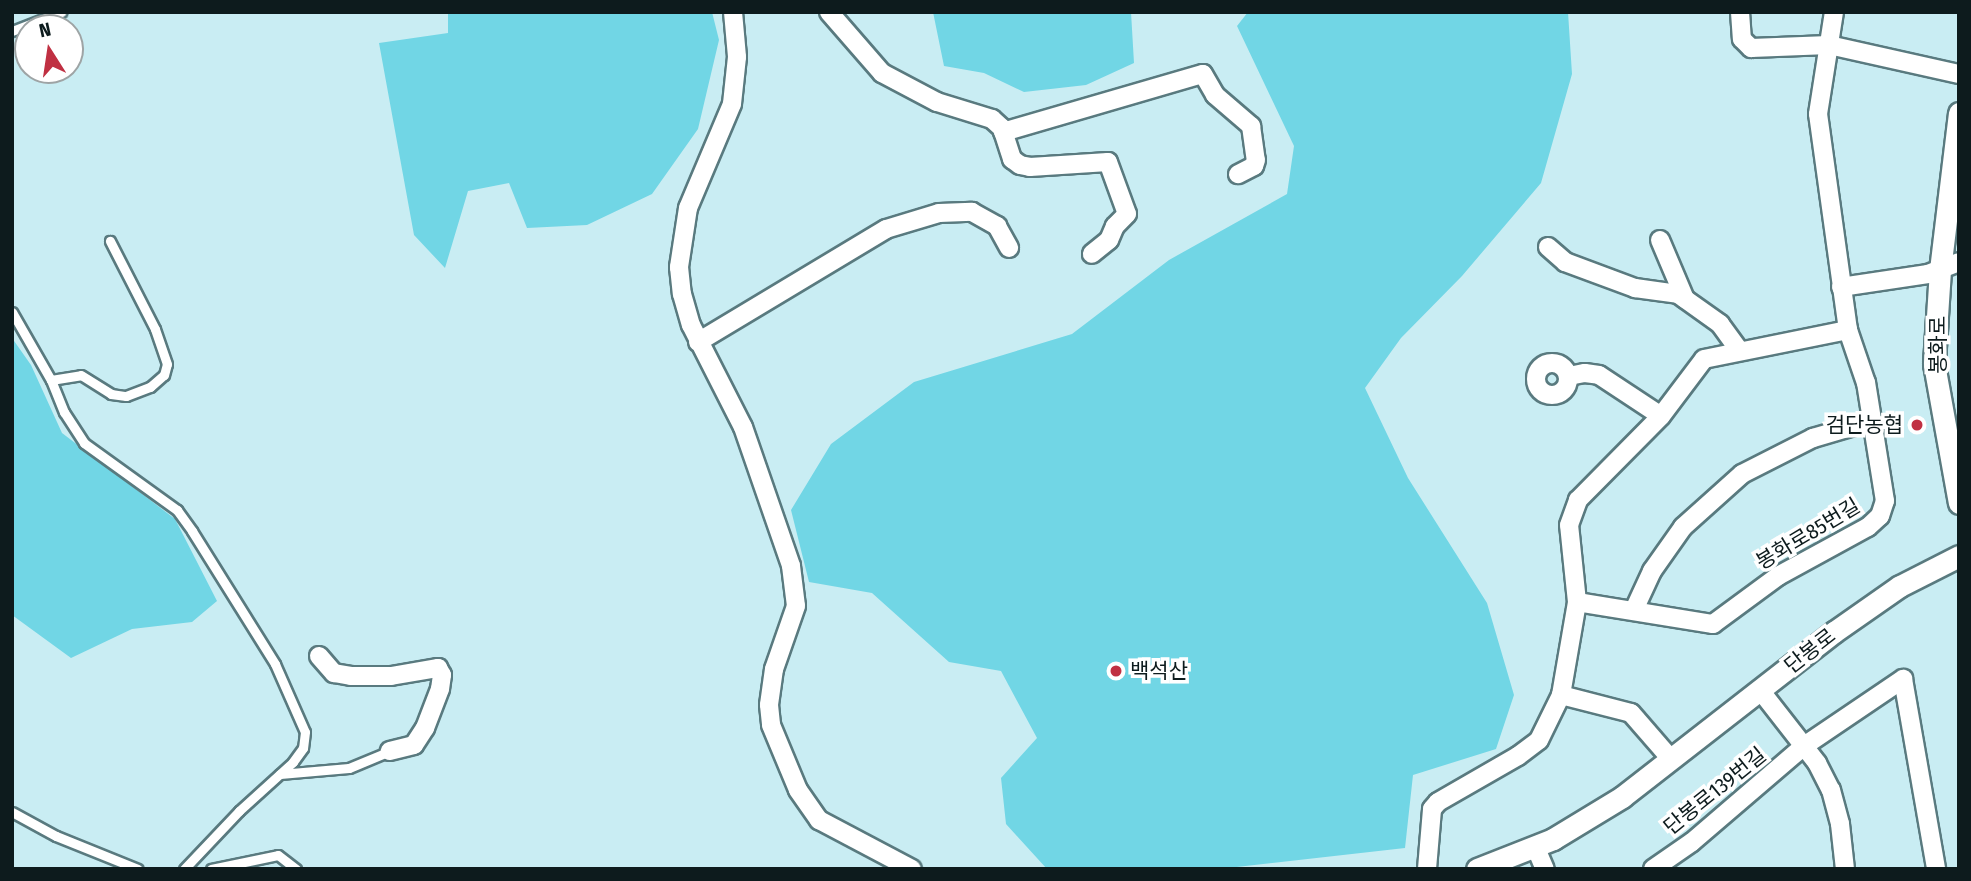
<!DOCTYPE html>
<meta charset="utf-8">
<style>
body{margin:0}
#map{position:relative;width:1971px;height:881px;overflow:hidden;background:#c9edf3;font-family:"Fira Sans Condensed","Noto Sans KR",sans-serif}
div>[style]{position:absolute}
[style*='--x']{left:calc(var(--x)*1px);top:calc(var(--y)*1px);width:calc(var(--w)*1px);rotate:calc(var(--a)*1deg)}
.green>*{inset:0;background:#71d6e5}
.roads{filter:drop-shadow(2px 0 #597a7f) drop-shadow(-2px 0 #597a7f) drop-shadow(0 2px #597a7f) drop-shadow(0 -2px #597a7f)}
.service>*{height:9px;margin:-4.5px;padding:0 4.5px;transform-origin:4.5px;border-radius:4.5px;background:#fff}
.minor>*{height:18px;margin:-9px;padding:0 9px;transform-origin:9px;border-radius:9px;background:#fff}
.minor>.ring{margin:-9px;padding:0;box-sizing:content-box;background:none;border:18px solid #fff;border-radius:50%}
.tertiary>*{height:21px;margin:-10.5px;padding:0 10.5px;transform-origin:10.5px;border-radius:10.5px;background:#fff}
.dots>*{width:19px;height:19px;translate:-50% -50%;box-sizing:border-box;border:4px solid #fff;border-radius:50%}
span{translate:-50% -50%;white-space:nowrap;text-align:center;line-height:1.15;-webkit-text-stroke:7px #fff;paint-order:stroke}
.street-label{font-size:21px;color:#0d1b1d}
.poi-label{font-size:21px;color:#0d1b1d}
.right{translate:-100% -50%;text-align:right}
.left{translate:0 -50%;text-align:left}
.frame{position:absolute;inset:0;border:14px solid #0d1b1d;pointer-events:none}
.north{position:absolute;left:14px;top:14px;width:70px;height:70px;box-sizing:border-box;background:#fff;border:2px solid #9ea4a5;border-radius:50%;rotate:348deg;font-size:19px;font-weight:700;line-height:28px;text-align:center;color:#0d1b1d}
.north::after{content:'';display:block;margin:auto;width:24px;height:32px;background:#c03042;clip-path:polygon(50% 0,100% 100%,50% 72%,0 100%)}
</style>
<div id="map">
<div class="green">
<i style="clip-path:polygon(448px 12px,712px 12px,719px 40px,698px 129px,652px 194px,587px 225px,527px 228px,509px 183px,468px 191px,445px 268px,414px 235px,379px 43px,448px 33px)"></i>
<i style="clip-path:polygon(933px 12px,1131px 12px,1134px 63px,1086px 85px,1024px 92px,984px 73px,944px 66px)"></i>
<i style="clip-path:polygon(1248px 12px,1568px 12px,1572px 74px,1541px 183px,1462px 276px,1401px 338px,1365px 388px,1408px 478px,1487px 603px,1514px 695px,1496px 749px,1413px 775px,1405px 848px,1219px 869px,1047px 869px,1006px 824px,1001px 778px,1037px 738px,1001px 671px,949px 662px,872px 593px,809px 582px,791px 510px,831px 444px,914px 382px,1072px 334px,1169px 260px,1287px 194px,1294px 146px,1237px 26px)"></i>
<i style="clip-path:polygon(12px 338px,31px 365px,62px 433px,175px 519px,217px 601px,192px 622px,132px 629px,71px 658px,12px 615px)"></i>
</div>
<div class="roads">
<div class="service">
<i style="--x:12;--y:31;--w:53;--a:-21.2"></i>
<i style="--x:12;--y:312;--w:78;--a:60.2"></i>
<i style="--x:51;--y:380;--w:35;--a:68"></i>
<i style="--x:64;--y:412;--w:37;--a:57"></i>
<i style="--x:84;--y:443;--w:115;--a:35.8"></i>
<i style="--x:177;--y:510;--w:26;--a:54"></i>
<i style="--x:192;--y:531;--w:157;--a:58"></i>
<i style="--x:275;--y:664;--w:74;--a:66.2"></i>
<i style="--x:305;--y:732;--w:16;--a:97"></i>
<i style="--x:303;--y:748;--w:17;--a:126"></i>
<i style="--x:293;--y:762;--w:73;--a:137.8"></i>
<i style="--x:239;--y:811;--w:80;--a:133.5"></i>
<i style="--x:51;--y:380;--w:30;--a:-9"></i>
<i style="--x:81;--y:375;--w:36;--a:32"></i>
<i style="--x:111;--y:394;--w:15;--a:8"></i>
<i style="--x:126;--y:396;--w:26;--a:-21"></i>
<i style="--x:150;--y:387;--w:18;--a:-41"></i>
<i style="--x:164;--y:375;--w:11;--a:-75"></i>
<i style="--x:167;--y:364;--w:37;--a:-109"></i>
<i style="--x:155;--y:329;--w:99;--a:-117.1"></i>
<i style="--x:280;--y:774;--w:69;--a:-5"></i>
<i style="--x:349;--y:768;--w:44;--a:-22.5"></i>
<i style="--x:12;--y:812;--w:50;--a:28.6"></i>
<i style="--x:56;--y:836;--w:88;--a:21.9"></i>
<i style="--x:211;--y:869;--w:68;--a:-11.8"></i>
<i style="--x:278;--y:855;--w:23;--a:38"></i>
</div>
<div class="minor">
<i style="--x:733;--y:12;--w:45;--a:84.9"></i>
<i style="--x:737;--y:57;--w:47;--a:96.1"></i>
<i style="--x:732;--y:104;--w:113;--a:112.9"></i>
<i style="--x:688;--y:208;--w:60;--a:98.7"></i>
<i style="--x:679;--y:267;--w:27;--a:84"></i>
<i style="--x:682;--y:294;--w:32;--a:74"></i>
<i style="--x:691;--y:325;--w:114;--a:63"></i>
<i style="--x:743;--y:427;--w:147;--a:70.9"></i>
<i style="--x:791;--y:566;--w:40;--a:82.9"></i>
<i style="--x:796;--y:606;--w:67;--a:109.2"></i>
<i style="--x:774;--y:669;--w:36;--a:98"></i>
<i style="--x:769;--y:705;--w:20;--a:84"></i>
<i style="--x:771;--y:725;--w:70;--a:67.4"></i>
<i style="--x:798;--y:790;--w:37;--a:55"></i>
<i style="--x:819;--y:820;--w:105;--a:27.8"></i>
<i style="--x:829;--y:12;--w:81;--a:49"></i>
<i style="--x:882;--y:73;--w:62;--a:27.8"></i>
<i style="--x:937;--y:102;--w:58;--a:17.2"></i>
<i style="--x:992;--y:119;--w:13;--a:42"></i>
<i style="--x:1002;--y:128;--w:33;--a:72"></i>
<i style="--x:1012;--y:159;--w:10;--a:37"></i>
<i style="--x:1020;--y:165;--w:10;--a:11"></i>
<i style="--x:1030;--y:167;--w:78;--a:-3.7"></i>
<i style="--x:1108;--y:162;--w:55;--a:69.9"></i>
<i style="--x:1127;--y:214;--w:17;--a:135"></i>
<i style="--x:1115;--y:226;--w:15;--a:113"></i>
<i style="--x:1109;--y:240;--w:22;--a:141"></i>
<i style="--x:1740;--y:12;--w:27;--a:86"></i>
<i style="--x:1742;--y:39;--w:13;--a:45"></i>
<i style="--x:1751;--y:48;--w:78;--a:-2.2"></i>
<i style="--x:1829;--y:45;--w:133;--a:12.6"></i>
<i style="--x:1003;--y:132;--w:208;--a:-16.2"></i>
<i style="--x:1203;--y:74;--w:24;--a:60"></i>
<i style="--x:1215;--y:95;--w:48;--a:40.7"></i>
<i style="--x:1251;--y:126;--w:34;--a:82"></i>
<i style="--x:1256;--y:160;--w:6;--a:108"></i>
<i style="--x:1254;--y:166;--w:18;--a:153"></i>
<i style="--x:1660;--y:240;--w:64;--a:67"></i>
<i style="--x:1548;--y:247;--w:23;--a:41"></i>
<i style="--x:1565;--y:262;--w:75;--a:20.4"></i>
<i style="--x:1635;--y:288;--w:43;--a:7.9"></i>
<i style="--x:1678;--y:294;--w:52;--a:35.5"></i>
<i style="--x:1720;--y:324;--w:32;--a:54"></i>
<i style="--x:1841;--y:287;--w:88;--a:-8.5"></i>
<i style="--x:1928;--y:274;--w:33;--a:-21"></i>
<i style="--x:698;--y:342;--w:219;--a:-31"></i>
<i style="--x:886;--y:229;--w:55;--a:-16.8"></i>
<i style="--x:939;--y:213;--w:33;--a:-2"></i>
<i style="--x:972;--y:212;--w:29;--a:29"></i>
<i style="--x:997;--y:226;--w:25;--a:61"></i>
<i class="ring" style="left:1536px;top:363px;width:14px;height:14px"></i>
<i style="--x:1569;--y:376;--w:16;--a:-11"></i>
<i style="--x:1585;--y:373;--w:14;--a:8"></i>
<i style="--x:1599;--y:375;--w:74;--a:33.5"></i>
<i style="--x:1577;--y:602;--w:138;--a:9.2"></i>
<i style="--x:1713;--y:624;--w:81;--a:-36.4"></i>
<i style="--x:1778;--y:576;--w:102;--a:-28.6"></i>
<i style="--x:1868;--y:527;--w:16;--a:-43"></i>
<i style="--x:1880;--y:516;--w:16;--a:-72"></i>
<i style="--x:1885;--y:501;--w:120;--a:-99.1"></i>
<i style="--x:1866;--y:383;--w:56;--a:-108.8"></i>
<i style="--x:1848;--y:330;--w:218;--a:-97.9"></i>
<i style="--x:1818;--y:114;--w:103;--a:-81.1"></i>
<i style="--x:1634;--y:610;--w:43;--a:-65.2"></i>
<i style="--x:1652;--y:571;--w:54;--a:-54.8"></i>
<i style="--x:1683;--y:527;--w:79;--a:-41.9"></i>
<i style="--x:1742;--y:474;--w:80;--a:-26.9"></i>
<i style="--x:1813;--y:438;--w:60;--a:-16.3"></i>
<i style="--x:319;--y:656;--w:23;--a:49"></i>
<i style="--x:334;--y:673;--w:17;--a:10"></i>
<i style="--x:351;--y:676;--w:40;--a:0"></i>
<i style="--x:391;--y:676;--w:48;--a:-9.7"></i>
<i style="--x:438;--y:668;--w:8;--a:60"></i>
<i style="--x:442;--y:675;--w:14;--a:98"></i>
<i style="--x:440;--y:689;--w:42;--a:111"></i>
<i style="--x:425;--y:728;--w:20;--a:123"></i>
<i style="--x:414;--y:745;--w:25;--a:166"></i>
<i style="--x:1760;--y:690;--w:93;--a:52"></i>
<i style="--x:1817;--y:763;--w:30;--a:63"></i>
<i style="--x:1831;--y:790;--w:35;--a:75"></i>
<i style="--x:1840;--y:824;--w:45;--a:83.7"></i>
<i style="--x:1561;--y:695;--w:72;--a:14.4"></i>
<i style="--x:1631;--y:713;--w:61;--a:49"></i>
<i style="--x:1535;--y:846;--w:25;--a:67"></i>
<i style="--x:1427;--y:869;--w:60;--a:-85.2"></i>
<i style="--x:1432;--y:809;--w:9;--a:-49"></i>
<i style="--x:1438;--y:802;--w:92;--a:-29.9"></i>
<i style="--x:1518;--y:756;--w:26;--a:-37"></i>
<i style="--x:1539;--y:740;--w:50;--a:-63.9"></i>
<i style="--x:1561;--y:695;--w:94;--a:-80.2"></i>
<i style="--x:1577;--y:602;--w:77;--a:-95.9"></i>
<i style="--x:1569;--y:525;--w:27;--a:-70"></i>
<i style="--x:1578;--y:500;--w:118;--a:-45.3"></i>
<i style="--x:1661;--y:416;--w:71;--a:-53"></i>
<i style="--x:1704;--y:359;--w:147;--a:-11.4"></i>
<i style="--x:1653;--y:869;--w:47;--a:-34.7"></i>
<i style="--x:1692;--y:842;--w:148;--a:-40.6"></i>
<i style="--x:1804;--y:746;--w:120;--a:-34.1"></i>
<i style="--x:1903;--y:679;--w:193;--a:80.1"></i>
</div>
<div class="tertiary">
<i style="--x:1959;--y:113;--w:158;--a:96.9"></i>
<i style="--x:1940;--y:270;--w:94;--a:93.7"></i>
<i style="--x:1934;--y:364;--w:141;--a:79.8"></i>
<i style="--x:1477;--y:869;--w:82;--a:-21.5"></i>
<i style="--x:1553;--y:839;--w:81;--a:-31.3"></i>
<i style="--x:1622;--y:797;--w:269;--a:-37.9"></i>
<i style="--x:1834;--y:632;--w:80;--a:-34.9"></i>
<i style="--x:1900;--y:586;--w:66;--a:-27"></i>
</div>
</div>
<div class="dots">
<i style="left:1917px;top:425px;background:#c03042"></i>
<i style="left:1116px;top:671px;background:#c03042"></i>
</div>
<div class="street-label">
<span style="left:1938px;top:345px;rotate:-90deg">봉화로</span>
<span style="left:1808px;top:534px;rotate:-31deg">봉화로85번길</span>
<span style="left:1810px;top:651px;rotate:-38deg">단봉로</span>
<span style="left:1715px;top:791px;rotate:-39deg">단봉로139번길</span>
</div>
<div class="poi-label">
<span class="right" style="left:1903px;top:425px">검단농협</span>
<span class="left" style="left:1130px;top:671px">백석산</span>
</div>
<div class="frame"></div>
<div class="north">N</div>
</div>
